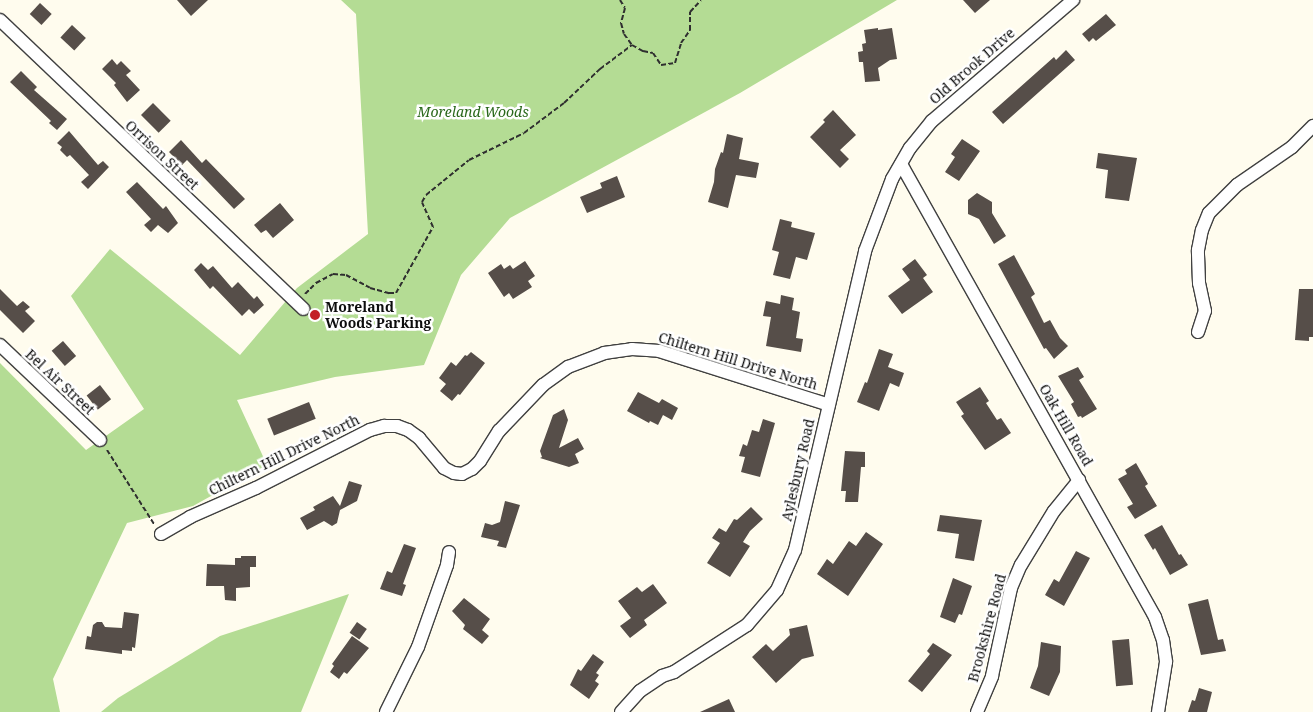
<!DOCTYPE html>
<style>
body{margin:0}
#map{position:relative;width:1313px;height:712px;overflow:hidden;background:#fffcee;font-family:"Noto Serif",serif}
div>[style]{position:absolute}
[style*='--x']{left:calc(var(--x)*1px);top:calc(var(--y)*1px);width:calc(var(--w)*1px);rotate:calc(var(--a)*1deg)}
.forest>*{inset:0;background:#b4dc94}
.building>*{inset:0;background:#564e49;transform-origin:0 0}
.path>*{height:2px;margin-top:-1px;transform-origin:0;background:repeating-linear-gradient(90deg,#2f2f2f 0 5px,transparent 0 7.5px)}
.roads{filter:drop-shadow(1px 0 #404040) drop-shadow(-1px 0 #404040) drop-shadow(0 1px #404040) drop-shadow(0 -1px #404040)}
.minor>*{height:12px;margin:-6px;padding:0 6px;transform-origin:6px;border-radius:6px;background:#fff}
.dots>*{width:14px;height:14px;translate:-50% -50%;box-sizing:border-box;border:2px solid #fff;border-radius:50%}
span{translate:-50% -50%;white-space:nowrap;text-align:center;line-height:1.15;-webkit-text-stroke:5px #fff;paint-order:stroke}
.street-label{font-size:14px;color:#0d0d0d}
.park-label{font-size:14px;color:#2a681b;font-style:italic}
.poi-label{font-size:14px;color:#0d0d0d;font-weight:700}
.left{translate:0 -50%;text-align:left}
</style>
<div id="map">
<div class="forest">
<i style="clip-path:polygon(341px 0,897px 0,740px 93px,510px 218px,461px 275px,424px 365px,335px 377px,237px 400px,267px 465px,193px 506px,127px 523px,53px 679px,60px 712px,0 712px,0 363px,86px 450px,144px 409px,71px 296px,110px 249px,240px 355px,297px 288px,368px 234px,356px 14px)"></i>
<i style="clip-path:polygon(349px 594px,301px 712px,101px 712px,118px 698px,220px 636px)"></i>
</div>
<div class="building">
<i style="clip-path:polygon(177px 0,208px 0,191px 16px)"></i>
<i style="clip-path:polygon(963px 0,990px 0,975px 13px)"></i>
<i style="left:40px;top:3px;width:16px;height:15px;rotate:43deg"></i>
<i style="clip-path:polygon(1106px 14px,1116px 25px,1096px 41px,1093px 38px,1089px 42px,1082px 34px)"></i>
<i style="left:72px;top:25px;width:19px;height:17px;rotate:43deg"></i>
<i style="clip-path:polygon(878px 28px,878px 30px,892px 28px,897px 59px,890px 60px,878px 68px,880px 81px,865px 82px,863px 62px,859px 62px,858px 52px,863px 51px,862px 44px,866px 43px,864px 30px)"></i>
<i style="clip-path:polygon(1066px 50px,1075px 60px,1003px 124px,992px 112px,1054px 57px,1056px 60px)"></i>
<i style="clip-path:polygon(112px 59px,117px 65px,121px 61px,131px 71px,126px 75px,140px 90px,127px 102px,114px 85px,116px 83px,102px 69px)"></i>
<i style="clip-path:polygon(21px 71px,37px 87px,34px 90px,67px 119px,57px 130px,49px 123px,51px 121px,10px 82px)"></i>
<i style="left:153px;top:103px;width:25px;height:17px;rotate:45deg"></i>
<i style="clip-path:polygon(833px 110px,856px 135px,840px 150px,849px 159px,840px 168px,810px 137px,825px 122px,823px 120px)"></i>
<i style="clip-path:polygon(69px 131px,98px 165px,103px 161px,109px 167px,88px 189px,81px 182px,89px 175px,70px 155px,67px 157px,60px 150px,62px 147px,57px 143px)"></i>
<i style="clip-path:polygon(727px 134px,743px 138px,739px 159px,759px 163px,756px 178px,736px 175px,728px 208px,708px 202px,714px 182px,715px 169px,721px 152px,723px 153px)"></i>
<i style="clip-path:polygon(962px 139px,980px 151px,959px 181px,945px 172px,955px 157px,951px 154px)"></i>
<i style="clip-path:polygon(181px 140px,202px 163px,206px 159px,245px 199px,234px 209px,187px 160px,182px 165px,169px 152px)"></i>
<i style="clip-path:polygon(1098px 153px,1137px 158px,1129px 201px,1105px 198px,1108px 170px,1096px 168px)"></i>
<i style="clip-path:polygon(617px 176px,625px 197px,587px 213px,580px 197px,602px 188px,600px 183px)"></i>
<i style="clip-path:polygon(137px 182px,163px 209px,166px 206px,178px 223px,168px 233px,158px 225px,151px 232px,144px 225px,151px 219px,126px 192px)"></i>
<i style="clip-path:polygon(977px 193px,992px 202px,992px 213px,1006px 236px,994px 244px,979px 219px,968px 214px,968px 200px)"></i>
<i style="clip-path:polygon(280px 203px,294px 220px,273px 238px,266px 230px,261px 233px,254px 225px)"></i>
<i style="clip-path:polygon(780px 219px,792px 222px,791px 227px,815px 233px,807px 260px,796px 257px,790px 279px,773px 275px,779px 252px,772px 250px)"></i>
<i style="clip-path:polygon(1014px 255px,1035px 294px,1031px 297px,1044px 323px,1050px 320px,1060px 338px,1068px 346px,1054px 359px,1046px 348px,1044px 349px,998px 264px)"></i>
<i style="clip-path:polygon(915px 259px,927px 275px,923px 278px,933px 292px,902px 314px,888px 296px,910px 280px,902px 269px)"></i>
<i style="clip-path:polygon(525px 261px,535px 276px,528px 281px,532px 287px,513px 299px,509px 293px,504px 297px,488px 273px,501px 264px,504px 269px,510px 265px,513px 269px)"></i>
<i style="clip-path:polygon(201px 263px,208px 270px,213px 266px,232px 288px,238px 282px,254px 299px,257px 296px,264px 305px,254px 314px,249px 309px,242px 316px,213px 286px,210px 289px,194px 270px)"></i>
<i style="clip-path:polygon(0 289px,17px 306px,23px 301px,30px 307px,25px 311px,35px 321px,23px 333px,0 310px)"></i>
<i style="clip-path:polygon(1299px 289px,1313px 289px,1313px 337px,1309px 337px,1309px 341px,1295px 340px)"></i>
<i style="clip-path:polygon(781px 295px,794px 298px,792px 310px,800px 312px,796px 338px,803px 339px,801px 352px,766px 346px,771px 317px,763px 316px,766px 301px,780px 304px)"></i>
<i style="left:63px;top:341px;width:20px;height:15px;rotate:49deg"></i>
<i style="clip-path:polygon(879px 349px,893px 354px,888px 367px,904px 373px,899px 387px,890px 383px,879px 411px,857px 402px,865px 382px,867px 383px)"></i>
<i style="clip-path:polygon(471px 352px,485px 363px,460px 395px,458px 394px,452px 401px,440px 391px,446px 384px,439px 378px,451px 362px,456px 366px,465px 355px,467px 356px)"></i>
<i style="clip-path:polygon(1078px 367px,1084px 377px,1079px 380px,1097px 409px,1082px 418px,1081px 416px,1078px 417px,1071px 404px,1074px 402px,1058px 376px)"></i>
<i style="left:100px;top:385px;width:18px;height:17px;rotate:52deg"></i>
<i style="clip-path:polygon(980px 387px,989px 401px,986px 403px,997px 420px,1001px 418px,1011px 433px,985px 450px,961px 416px,964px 414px,956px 402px)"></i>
<i style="clip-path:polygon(638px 392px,659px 403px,662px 399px,678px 408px,672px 420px,663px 415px,658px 425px,650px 421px,649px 423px,627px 411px)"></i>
<i style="left:309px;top:402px;width:18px;height:45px;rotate:68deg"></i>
<i style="clip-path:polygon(564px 409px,568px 420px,559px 448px,578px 438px,584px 449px,575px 454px,579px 463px,569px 467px,540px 458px,542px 457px,540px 451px,553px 415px)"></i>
<i style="clip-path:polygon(763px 419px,775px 423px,760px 477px,741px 472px,745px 457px,739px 456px,743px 444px,747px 446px,752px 430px,759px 432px)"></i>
<i style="clip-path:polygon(845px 451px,865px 452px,865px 467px,861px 467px,858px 502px,845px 502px,846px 491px,841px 491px)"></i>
<i style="clip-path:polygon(1136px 463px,1148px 484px,1145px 486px,1157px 506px,1135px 519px,1127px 507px,1133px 504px,1118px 479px,1127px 474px,1125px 470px)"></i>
<i style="clip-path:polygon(349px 481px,362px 485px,357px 501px,340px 510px,337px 523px,332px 526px,324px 521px,307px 530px,300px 518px,315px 510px,313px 507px,333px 496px,340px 506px)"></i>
<i style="clip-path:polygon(505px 501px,520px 505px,506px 548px,497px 546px,499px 541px,481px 537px,485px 523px,492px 525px,500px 522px)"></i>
<i style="clip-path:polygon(751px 507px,763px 519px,750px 531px,743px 542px,750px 546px,730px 577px,707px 563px,720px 543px,712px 538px,719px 528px,726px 532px,734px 519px,737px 520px)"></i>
<i style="clip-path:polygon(940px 515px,982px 520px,974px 561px,955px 558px,959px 534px,937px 531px)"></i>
<i style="clip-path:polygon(1162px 525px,1179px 555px,1181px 554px,1188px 565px,1170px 575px,1155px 548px,1153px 550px,1144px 535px)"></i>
<i style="clip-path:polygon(866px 532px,883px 544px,848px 596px,817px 574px,827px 559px,833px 564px,849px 541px,856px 546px)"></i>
<i style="clip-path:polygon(404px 544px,416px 548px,403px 584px,406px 585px,402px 596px,380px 589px,387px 571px,392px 573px)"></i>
<i style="clip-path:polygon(1076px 551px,1090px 558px,1064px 606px,1045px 595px,1054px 579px,1059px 582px)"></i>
<i style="clip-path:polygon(241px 556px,256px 556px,256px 567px,250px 567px,250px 587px,236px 588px,236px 601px,225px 600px,224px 586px,206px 586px,207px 564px,235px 565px,235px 558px,241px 558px)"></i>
<i style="clip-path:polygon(953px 578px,972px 586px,962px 615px,959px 614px,955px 623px,940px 617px)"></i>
<i style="clip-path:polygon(653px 584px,667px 603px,644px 620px,647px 625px,630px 638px,620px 626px,631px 618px,618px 601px,637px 587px,642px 592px)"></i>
<i style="clip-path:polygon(464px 598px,490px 619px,482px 630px,489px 636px,482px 644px,463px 629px,465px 625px,452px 611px)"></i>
<i style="clip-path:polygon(1208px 599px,1218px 640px,1223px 639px,1226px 651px,1201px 655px,1188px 604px)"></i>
<i style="clip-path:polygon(124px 612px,139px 614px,135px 648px,132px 647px,132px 651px,122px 650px,122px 654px,85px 649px,87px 636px,91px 637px,93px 625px,97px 622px,102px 622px,105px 627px,122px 628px)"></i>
<i style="left:357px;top:622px;width:12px;height:13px;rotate:35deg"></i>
<i style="clip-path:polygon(807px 625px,814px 656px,802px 659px,776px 683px,752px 657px,766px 644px,773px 651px,790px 635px,789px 629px)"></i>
<i style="clip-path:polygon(352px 636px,369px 648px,347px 674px,344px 672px,339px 679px,330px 672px,334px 666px,332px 664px)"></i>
<i style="left:1129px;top:639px;width:46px;height:17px;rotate:85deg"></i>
<i style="clip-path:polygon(1041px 642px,1061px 646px,1060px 672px,1049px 696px,1030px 688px,1038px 666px)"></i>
<i style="clip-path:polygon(933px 643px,952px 655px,922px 692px,908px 681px,930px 654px,927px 651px)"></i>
<i style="clip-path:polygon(593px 654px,604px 662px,596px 673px,599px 675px,595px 681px,599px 684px,589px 699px,570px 685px,578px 669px,581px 671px)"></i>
<i style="clip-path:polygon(1199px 688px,1212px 692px,1207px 712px,1188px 712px,1192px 700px,1195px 701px)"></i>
<i style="clip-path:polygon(729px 699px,735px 712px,700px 712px)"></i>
</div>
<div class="path">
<i style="--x:620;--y:0;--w:9;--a:58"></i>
<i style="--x:625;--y:8;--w:16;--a:105"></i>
<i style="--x:621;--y:23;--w:11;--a:75"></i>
<i style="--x:624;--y:34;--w:14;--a:54"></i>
<i style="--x:632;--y:45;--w:13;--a:29"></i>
<i style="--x:643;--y:51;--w:10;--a:11"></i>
<i style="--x:653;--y:53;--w:14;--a:56"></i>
<i style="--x:661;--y:65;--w:14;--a:-8"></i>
<i style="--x:675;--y:63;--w:21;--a:-73"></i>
<i style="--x:681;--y:43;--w:16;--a:-55"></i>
<i style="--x:690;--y:30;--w:18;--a:-90"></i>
<i style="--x:690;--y:12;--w:16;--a:-47"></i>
<i style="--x:305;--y:294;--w:16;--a:-45"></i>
<i style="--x:316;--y:283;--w:19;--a:-28"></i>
<i style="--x:333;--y:274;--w:13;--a:4"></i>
<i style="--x:346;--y:275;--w:27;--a:28"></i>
<i style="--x:370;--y:288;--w:20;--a:15"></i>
<i style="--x:389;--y:293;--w:7;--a:0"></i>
<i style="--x:396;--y:293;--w:76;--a:-60.7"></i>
<i style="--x:433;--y:227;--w:27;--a:-114"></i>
<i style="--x:422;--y:202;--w:8;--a:-60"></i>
<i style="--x:426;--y:195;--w:55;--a:-39.1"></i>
<i style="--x:469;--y:160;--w:61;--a:-26.1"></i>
<i style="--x:524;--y:133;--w:50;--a:-36.9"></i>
<i style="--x:564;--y:103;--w:50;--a:-43.4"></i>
<i style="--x:600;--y:69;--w:40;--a:-37"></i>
<i style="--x:107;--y:450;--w:88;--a:57.6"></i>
</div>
<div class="roads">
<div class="minor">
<i style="--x:0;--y:20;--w:419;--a:43.6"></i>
<i style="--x:901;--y:164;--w:519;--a:60.72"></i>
<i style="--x:1155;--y:617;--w:24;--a:71"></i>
<i style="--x:1163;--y:640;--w:22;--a:82"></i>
<i style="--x:1166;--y:662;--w:51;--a:99.1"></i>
<i style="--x:1198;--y:332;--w:22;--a:-72"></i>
<i style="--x:1205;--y:311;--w:29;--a:-102"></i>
<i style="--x:1199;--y:283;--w:33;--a:-92"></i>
<i style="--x:1198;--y:250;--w:20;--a:-79"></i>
<i style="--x:1202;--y:230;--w:18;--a:-68"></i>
<i style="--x:1209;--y:213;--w:40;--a:-45"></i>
<i style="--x:1237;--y:185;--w:67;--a:-34.6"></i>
<i style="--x:1292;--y:147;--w:30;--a:-45"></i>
<i style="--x:0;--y:345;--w:138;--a:43.5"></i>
<i style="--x:161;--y:534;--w:34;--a:-30"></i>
<i style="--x:190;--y:517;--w:72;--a:-23.7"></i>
<i style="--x:256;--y:488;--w:128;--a:-27"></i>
<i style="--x:370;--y:430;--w:15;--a:-16"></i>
<i style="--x:384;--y:426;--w:13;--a:0"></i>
<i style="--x:397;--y:426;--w:12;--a:20"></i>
<i style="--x:408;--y:430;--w:14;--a:36"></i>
<i style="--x:419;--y:438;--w:39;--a:50"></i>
<i style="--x:444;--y:468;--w:11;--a:27"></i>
<i style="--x:454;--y:473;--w:8;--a:7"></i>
<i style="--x:462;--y:474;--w:11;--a:-27"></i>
<i style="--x:472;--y:469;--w:11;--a:-45"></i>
<i style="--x:480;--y:461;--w:36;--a:-58"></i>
<i style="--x:499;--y:431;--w:64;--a:-46.3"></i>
<i style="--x:543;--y:385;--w:31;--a:-36"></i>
<i style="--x:568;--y:367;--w:39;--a:-21"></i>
<i style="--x:604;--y:353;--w:28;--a:-8"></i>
<i style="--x:632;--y:349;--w:27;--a:4"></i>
<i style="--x:659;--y:351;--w:178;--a:17.6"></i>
<i style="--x:386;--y:712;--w:72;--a:-63.8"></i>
<i style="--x:418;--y:647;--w:87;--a:-70.5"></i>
<i style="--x:447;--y:565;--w:13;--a:-81"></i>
<i style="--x:621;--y:712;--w:28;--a:-48"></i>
<i style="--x:640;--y:691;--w:27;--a:-34"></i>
<i style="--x:662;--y:676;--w:13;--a:-18"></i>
<i style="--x:674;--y:672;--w:87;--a:-32.8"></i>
<i style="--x:747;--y:625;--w:46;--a:-49.4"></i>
<i style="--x:777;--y:590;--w:44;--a:-65.8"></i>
<i style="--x:795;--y:550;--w:307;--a:-76.8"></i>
<i style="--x:865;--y:251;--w:77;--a:-69.4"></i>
<i style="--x:892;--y:179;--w:36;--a:-60"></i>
<i style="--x:910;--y:148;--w:35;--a:-51"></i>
<i style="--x:932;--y:121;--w:186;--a:-40.6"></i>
<i style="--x:977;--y:712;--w:39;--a:-67"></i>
<i style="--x:992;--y:676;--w:90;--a:-77.8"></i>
<i style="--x:1011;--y:588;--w:25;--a:-67"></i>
<i style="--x:1021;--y:565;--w:63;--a:-58.6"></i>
<i style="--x:1054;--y:511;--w:40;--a:-51"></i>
</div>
</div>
<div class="dots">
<i style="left:315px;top:315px;background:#c32026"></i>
</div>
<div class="street-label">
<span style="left:972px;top:66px;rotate:-41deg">Old Brook Drive</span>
<span style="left:162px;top:155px;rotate:43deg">Orrison Street</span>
<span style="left:738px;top:361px;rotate:17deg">Chiltern Hill Drive North</span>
<span style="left:60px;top:382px;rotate:43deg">Bel Air Street</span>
<span style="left:1066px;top:425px;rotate:60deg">Oak Hill Road</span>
<span style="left:284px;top:455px;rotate:-26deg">Chiltern Hill Drive North</span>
<span style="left:798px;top:470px;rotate:-77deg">Aylesbury Road</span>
<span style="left:987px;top:628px;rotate:-75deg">Brookshire Road</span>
</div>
<div class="park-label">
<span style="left:473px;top:112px">Moreland Woods</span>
</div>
<div class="poi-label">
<span class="left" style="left:325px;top:315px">Moreland<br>Woods Parking</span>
</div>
</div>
